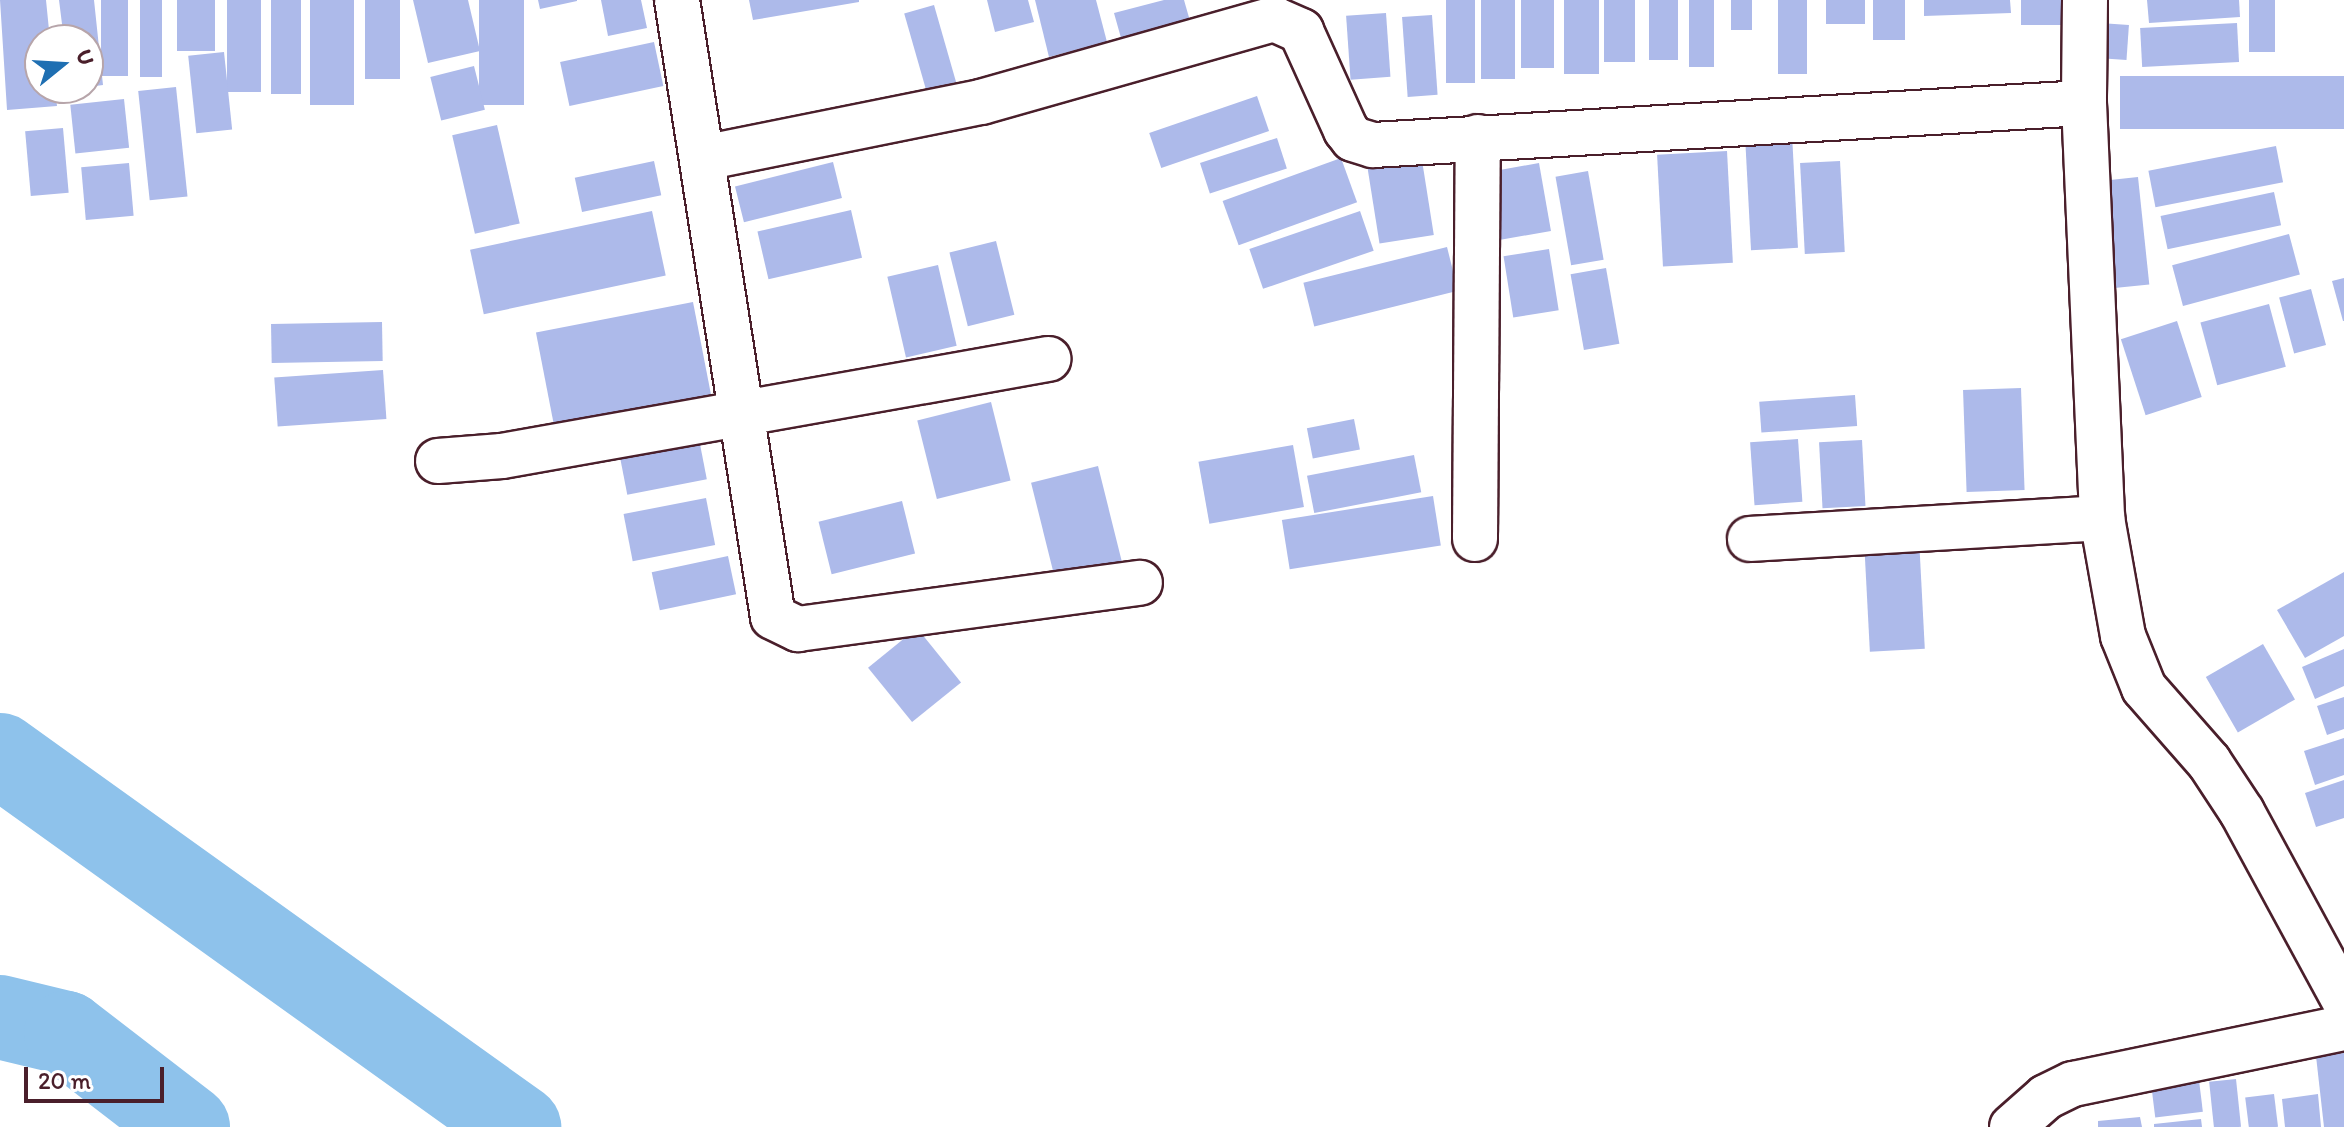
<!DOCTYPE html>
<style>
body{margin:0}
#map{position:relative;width:2344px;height:1127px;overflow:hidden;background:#fff;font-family:Itim,sans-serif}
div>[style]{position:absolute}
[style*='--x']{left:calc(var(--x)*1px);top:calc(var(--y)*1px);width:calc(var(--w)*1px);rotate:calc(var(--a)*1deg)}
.river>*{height:84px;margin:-42px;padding:0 42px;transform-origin:42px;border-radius:42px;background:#8ec2eb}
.building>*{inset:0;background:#adbaea;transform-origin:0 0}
.roads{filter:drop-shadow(2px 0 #4a1f2b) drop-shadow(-2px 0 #4a1f2b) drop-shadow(0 2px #4a1f2b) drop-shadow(0 -2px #4a1f2b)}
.minor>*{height:44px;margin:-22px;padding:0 22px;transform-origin:22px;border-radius:22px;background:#fff}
span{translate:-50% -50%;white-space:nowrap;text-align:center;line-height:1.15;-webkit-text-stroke:8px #fff;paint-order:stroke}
.north{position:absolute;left:24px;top:24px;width:80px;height:80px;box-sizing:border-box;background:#fff;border:2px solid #b7a5aa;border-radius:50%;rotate:72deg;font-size:22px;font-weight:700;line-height:32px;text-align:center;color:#4a1f2b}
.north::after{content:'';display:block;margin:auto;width:28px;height:36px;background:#1f6fb2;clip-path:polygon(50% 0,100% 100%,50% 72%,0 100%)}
.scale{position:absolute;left:24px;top:1067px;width:140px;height:36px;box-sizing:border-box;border:4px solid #4a1f2b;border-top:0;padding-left:10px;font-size:24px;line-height:28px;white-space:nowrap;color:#4a1f2b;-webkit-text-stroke:6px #fff;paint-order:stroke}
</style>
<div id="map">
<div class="river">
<i style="--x:0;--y:755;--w:639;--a:35.63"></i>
<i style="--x:0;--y:1017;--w:68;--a:13.6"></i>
<i style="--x:66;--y:1033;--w:154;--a:37.6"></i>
</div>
<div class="building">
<i style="clip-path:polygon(0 0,46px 0,50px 40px,40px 40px,40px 88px,55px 88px,57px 106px,7px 110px)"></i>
<i style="clip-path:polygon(59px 0,94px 0,103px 85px,88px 87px,88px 40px,64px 40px)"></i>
<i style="left:101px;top:0;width:27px;height:76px"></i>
<i style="left:140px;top:0;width:22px;height:77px"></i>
<i style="left:177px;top:0;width:38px;height:51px"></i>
<i style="left:227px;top:0;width:34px;height:92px"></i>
<i style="left:271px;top:0;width:30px;height:94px"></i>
<i style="left:310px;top:0;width:44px;height:105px"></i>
<i style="left:365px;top:0;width:35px;height:79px"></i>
<i style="clip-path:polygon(413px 0,468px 0,480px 51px,428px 63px)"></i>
<i style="left:479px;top:0;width:45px;height:105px"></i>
<i style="clip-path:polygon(538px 0,577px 0,577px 1px,540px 9px)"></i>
<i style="clip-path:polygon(601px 0,641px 0,647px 28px,608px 36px)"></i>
<i style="clip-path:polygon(749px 0,859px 0,859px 2px,753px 20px)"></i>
<i style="clip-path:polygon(987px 0,1028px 0,1034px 22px,995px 32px)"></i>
<i style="clip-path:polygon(1035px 0,1096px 0,1107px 42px,1049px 57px)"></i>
<i style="clip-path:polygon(1164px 0,1184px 0,1190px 21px,1121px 38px,1114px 13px)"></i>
<i style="left:1446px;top:0;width:29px;height:83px"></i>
<i style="left:1481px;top:0;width:34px;height:79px"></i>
<i style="left:1521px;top:0;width:33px;height:68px"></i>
<i style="left:1564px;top:0;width:35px;height:74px"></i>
<i style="left:1604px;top:0;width:31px;height:62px"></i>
<i style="left:1649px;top:0;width:29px;height:60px"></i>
<i style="left:1689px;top:0;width:25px;height:67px"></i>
<i style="left:1731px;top:0;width:21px;height:30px"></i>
<i style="left:1778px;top:0;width:29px;height:74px"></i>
<i style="left:1826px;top:0;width:39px;height:24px"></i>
<i style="left:1873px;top:0;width:32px;height:40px"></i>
<i style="clip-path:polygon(1924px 0,2010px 0,2011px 13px,1924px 16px)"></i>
<i style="left:2021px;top:0;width:51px;height:25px"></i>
<i style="clip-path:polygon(2147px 0,2239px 0,2240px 17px,2149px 23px)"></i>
<i style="left:2249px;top:0;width:26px;height:52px"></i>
<i style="left:934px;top:5px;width:80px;height:31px;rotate:74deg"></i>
<i style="left:1386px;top:13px;width:64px;height:40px;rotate:86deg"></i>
<i style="left:1432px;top:15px;width:80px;height:30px;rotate:86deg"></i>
<i style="left:2100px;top:23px;width:29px;height:35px;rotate:4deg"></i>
<i style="left:2237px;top:23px;width:39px;height:97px;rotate:87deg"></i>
<i style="left:654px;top:42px;width:45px;height:96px;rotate:78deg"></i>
<i style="left:224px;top:52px;width:78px;height:36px;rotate:84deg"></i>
<i style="left:474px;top:66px;width:45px;height:45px;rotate:76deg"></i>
<i style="left:2344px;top:76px;width:53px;height:224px;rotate:90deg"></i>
<i style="left:176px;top:87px;width:110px;height:38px;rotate:84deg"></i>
<i style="left:1257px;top:96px;width:37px;height:114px;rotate:71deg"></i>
<i style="left:124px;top:99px;width:49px;height:54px;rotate:84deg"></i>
<i style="left:497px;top:125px;width:101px;height:46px;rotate:77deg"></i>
<i style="left:63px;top:128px;width:65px;height:38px;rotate:85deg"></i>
<i style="left:1792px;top:134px;width:114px;height:47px;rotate:87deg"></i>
<i style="left:1277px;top:138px;width:32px;height:81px;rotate:72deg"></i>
<i style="left:2276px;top:146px;width:37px;height:130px;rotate:79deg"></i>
<i style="left:1727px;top:151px;width:112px;height:70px;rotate:87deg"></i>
<i style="left:1421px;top:154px;width:82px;height:55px;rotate:81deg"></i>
<i style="left:1341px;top:158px;width:47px;height:126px;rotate:70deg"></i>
<i style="left:654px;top:161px;width:35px;height:81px;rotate:78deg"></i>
<i style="left:1840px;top:161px;width:91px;height:40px;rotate:87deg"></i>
<i style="left:833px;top:162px;width:37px;height:101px;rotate:76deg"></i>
<i style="left:129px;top:163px;width:53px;height:48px;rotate:85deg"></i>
<i style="left:1539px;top:163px;width:69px;height:54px;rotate:80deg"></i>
<i style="left:1588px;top:171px;width:90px;height:33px;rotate:80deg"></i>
<i style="left:2138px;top:177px;width:108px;height:35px;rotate:84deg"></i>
<i style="left:2274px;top:192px;width:34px;height:116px;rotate:78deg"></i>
<i style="left:851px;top:210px;width:49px;height:96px;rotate:77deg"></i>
<i style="left:652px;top:211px;width:66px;height:186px;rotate:78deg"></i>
<i style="left:1360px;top:211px;width:42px;height:117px;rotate:71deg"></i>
<i style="left:2289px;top:234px;width:42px;height:121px;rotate:75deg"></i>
<i style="left:996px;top:241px;width:76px;height:48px;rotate:76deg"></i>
<i style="left:1447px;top:247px;width:45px;height:148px;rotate:76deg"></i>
<i style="left:1549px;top:249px;width:62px;height:46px;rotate:81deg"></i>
<i style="left:938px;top:265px;width:83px;height:52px;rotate:77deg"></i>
<i style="left:1606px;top:268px;width:77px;height:36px;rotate:80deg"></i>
<i style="clip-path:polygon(2344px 278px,2344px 321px,2343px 321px,2332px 281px)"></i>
<i style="left:2311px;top:289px;width:58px;height:33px;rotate:75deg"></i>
<i style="left:693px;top:302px;width:111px;height:160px;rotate:79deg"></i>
<i style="left:2269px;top:304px;width:65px;height:71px;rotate:75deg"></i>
<i style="left:2177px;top:321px;width:80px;height:59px;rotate:72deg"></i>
<i style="left:382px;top:322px;width:39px;height:111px;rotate:89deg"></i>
<i style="left:383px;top:370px;width:49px;height:109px;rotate:86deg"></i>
<i style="left:2021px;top:388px;width:102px;height:58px;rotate:88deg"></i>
<i style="left:1855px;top:395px;width:31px;height:96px;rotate:86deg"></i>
<i style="left:991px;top:402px;width:81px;height:76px;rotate:76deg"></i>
<i style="left:1354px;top:419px;width:31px;height:48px;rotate:79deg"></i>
<i style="left:699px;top:439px;width:41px;height:81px;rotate:79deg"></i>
<i style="left:1798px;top:439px;width:63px;height:48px;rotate:86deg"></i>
<i style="left:1862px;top:440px;width:66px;height:43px;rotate:87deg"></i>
<i style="left:1293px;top:445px;width:63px;height:96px;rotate:80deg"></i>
<i style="left:1414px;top:455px;width:38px;height:109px;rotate:79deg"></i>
<i style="left:1098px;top:466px;width:98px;height:69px;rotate:76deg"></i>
<i style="left:1433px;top:496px;width:50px;height:153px;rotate:81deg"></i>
<i style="left:706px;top:498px;width:48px;height:84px;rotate:79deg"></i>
<i style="left:902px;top:501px;width:54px;height:86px;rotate:76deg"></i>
<i style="left:1919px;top:538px;width:111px;height:55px;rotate:87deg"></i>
<i style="left:728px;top:556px;width:39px;height:78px;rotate:78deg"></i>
<i style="clip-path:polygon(2344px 572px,2344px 636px,2305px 658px,2277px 610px)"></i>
<i style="left:917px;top:628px;width:70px;height:63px;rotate:51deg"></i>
<i style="left:2263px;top:644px;width:64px;height:66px;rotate:60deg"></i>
<i style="clip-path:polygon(2344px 649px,2344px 686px,2315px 699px,2302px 667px)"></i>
<i style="clip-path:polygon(2344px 697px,2344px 729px,2327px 735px,2317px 706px)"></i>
<i style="clip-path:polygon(2344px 738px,2344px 775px,2315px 785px,2304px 751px)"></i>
<i style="clip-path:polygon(2344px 780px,2344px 818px,2316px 827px,2305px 793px)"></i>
<i style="clip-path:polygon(2344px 1053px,2344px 1127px,2324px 1127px,2316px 1056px)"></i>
<i style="left:2198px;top:1072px;width:40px;height:48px;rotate:83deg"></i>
<i style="left:2236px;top:1079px;width:48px;height:27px;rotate:84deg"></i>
<i style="left:2274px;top:1094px;width:33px;height:29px;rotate:83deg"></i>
<i style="clip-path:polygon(2318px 1094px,2321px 1127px,2285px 1127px,2282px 1099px)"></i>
<i style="clip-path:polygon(2140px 1117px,2142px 1127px,2098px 1127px,2098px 1121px)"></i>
<i style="clip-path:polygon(2201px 1119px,2202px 1127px,2154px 1127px,2154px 1124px)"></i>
</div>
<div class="roads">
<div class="minor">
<i style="--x:677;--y:0;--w:624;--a:81.16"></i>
<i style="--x:773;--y:617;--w:28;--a:26"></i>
<i style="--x:798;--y:629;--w:345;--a:-7.7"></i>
<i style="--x:2085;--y:0;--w:103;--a:90.6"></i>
<i style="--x:2084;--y:103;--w:415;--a:87.5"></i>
<i style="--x:2102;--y:518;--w:120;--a:79.9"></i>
<i style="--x:2123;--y:636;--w:56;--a:68"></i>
<i style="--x:2144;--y:688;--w:98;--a:48.7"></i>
<i style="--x:2209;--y:762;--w:60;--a:56.6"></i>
<i style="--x:2242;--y:812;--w:214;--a:61.5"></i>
<i style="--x:703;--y:158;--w:284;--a:-11.4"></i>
<i style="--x:981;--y:102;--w:305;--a:-15.8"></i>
<i style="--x:1274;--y:19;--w:30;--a:24"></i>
<i style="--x:1301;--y:31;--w:109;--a:65.6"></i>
<i style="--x:1346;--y:130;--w:11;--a:52"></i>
<i style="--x:1353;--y:139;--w:21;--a:17"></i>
<i style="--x:1373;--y:145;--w:712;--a:-3.38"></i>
<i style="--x:438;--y:461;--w:64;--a:-4.5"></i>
<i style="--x:502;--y:456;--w:555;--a:-10.07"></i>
<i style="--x:1475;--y:539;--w:402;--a:-89.6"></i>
<i style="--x:1750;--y:539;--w:353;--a:-3.4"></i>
<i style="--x:2012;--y:1127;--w:45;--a:-41.4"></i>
<i style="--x:2046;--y:1097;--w:30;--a:-26"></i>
<i style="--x:2073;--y:1084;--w:277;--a:-11.7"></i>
</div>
</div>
<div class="north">U</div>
<div class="scale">20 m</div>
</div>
